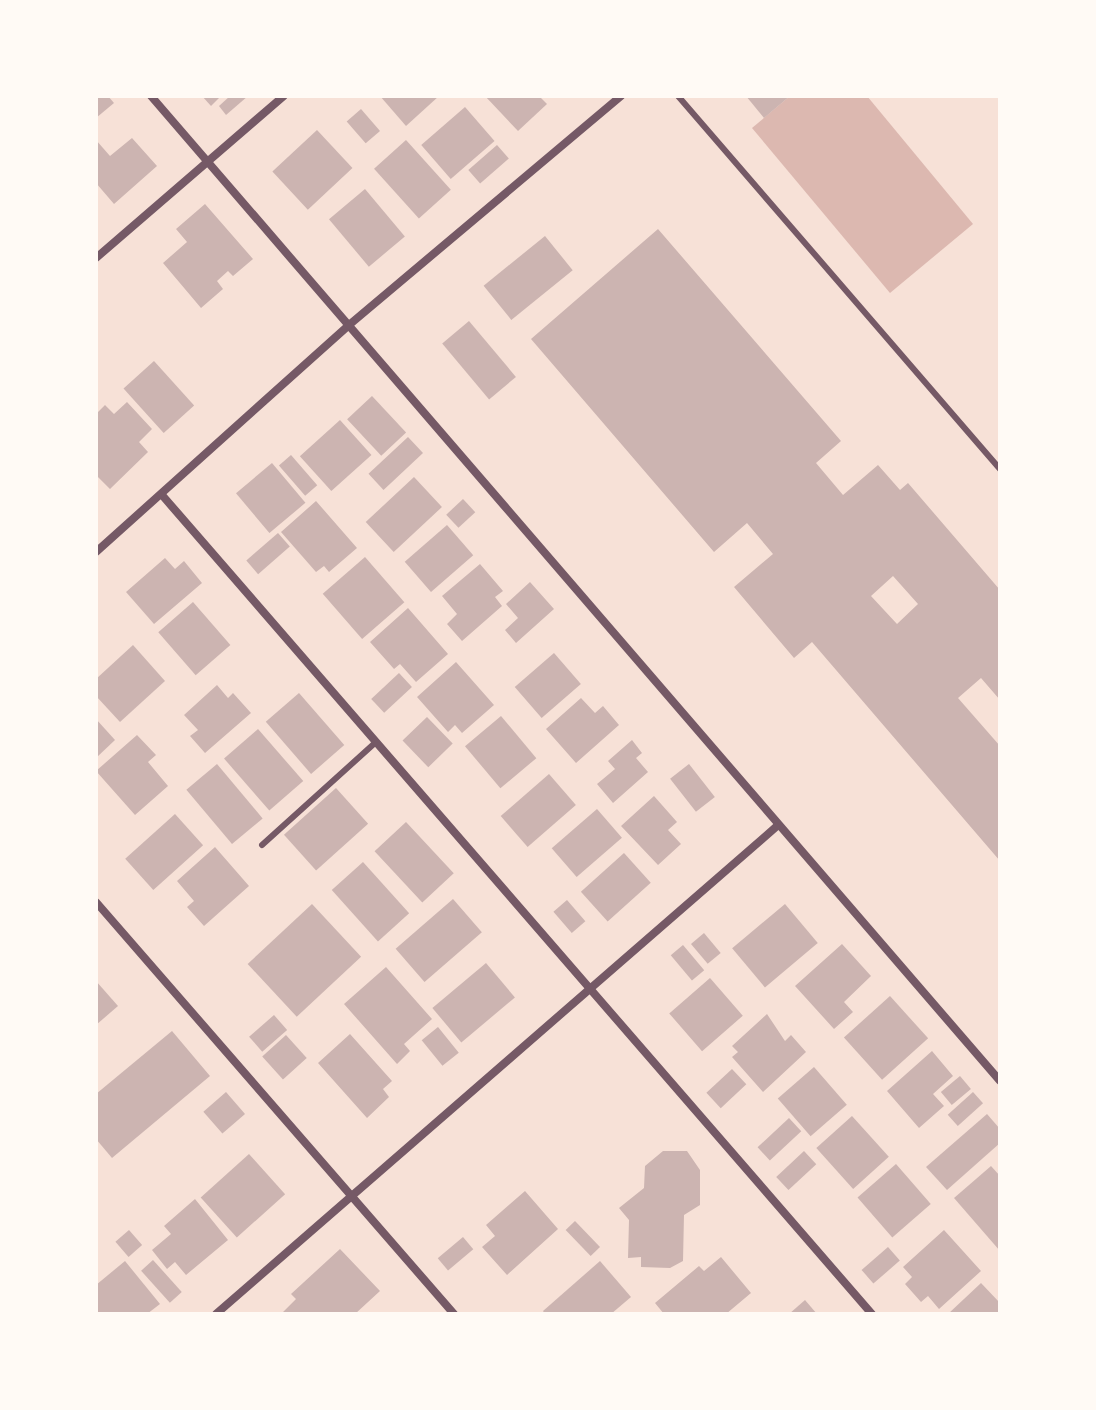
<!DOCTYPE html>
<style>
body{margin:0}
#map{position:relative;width:1096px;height:1410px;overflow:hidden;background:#f7e1d7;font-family:Montserrat,sans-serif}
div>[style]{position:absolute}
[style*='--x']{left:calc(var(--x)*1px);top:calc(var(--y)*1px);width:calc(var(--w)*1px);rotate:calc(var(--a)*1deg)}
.water>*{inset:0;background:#dcb8b0}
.building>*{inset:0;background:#ccb4b1;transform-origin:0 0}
.service>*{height:6px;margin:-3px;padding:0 3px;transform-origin:3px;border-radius:3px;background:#755966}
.minor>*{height:8px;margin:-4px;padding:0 4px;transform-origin:4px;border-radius:4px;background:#755966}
span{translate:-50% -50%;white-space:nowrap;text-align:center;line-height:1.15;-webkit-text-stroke:7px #fffaf5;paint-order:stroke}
.frame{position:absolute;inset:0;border:98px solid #fffaf5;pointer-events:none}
</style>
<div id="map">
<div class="water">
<i style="clip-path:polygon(790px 96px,867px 96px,973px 224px,890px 293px,752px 128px)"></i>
</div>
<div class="building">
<i style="clip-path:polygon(96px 96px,108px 96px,114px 103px,96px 118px)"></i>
<i style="clip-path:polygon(202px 96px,221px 96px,211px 106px)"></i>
<i style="clip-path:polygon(230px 96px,248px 96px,226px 115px,219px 106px)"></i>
<i style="clip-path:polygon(380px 96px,439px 96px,406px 126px)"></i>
<i style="clip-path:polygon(485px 96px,539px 96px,547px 104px,518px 131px)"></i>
<i style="clip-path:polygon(746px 96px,790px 96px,764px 118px)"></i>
<i style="left:465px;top:107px;width:45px;height:58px;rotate:49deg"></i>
<i style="left:361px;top:109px;width:29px;height:19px;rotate:49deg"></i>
<i style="left:317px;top:130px;width:52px;height:61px;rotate:47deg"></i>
<i style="clip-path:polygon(132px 138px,157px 166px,114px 204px,96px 183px,96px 140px,110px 156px)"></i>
<i style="left:406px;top:140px;width:67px;height:43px;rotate:48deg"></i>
<i style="left:497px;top:145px;width:18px;height:38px;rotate:49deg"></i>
<i style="left:365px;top:189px;width:62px;height:47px;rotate:50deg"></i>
<i style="clip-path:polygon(205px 204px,253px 259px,233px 276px,228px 271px,217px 281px,223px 289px,201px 308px,163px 263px,187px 242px,176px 229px)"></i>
<i style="clip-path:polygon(evenodd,658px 229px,841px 441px,816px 463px,843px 495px,878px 465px,900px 490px,908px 483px,1000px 590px,1000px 700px,981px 678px,958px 698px,1000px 746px,1000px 861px,812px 642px,794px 658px,734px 587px,773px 554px,747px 523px,714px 552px,531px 339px,658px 229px,893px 576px,918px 604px,897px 624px,871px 596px,893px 576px)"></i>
<i style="left:545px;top:236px;width:44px;height:79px;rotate:51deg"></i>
<i style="left:469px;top:321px;width:73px;height:35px;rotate:50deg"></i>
<i style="left:154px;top:361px;width:60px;height:41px;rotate:48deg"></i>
<i style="left:372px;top:396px;width:50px;height:34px;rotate:47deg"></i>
<i style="clip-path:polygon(127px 402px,152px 429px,139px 442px,148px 452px,110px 489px,96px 475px,96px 414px,105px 405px,114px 414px)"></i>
<i style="left:340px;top:420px;width:47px;height:54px;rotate:48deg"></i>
<i style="left:408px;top:437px;width:22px;height:54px;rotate:47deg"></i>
<i style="left:291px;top:455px;width:40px;height:16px;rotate:49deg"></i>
<i style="left:272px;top:463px;width:52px;height:47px;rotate:50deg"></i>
<i style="left:414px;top:477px;width:41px;height:66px;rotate:47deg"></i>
<i style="left:463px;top:499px;width:18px;height:23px;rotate:47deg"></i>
<i style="clip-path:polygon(316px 501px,357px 548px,329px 572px,324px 566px,316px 572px,281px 532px)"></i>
<i style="left:447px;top:525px;width:40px;height:56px;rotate:49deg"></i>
<i style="left:278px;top:533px;width:18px;height:42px;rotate:49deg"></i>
<i style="left:365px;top:557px;width:60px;height:56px;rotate:49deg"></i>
<i style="clip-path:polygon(165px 558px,175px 569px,184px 561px,202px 583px,154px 624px,126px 592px)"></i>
<i style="clip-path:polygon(480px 564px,503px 591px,495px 597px,502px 606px,462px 641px,447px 624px,457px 614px,442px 596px)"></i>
<i style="clip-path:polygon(530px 582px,554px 609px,516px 643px,505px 630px,518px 618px,506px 604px)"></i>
<i style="left:193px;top:602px;width:57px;height:46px;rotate:49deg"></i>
<i style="clip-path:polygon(408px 608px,448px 654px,416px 682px,400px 664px,394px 669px,370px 642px)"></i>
<i style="clip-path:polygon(133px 645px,165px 681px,120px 722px,96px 696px,96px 679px)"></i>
<i style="left:554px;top:653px;width:41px;height:52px;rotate:49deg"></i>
<i style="clip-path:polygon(456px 662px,494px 705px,462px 733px,455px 725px,448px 732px,417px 697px)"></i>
<i style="left:399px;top:673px;width:19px;height:38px;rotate:47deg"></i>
<i style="clip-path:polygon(217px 685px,228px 698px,233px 693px,251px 713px,205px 753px,190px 736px,198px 730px,184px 715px)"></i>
<i style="left:299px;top:693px;width:69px;height:44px;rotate:49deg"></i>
<i style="clip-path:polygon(581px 698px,595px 713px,603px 706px,619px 725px,576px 763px,546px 729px)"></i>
<i style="left:501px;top:716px;width:55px;height:47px;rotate:50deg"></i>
<i style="left:427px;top:717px;width:37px;height:34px;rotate:46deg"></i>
<i style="clip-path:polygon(96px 719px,115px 740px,96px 758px)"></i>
<i style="left:258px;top:729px;width:69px;height:45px;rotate:49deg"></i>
<i style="clip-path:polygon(137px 735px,156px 755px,148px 762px,168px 786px,135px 815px,96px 771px)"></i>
<i style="clip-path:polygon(632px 740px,642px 753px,636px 758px,648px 772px,613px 803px,597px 784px,615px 769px,608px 761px)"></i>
<i style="left:217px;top:764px;width:71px;height:40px;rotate:50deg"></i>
<i style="left:689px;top:764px;width:42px;height:24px;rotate:52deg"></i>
<i style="left:549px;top:774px;width:41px;height:64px;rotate:49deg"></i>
<i style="left:336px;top:788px;width:48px;height:70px;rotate:48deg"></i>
<i style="clip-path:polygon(654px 796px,677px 822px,668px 830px,681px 844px,658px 865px,621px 826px)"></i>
<i style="left:597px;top:809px;width:38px;height:60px;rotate:49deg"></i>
<i style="left:175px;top:814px;width:42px;height:67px;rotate:48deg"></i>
<i style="left:406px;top:822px;width:70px;height:43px;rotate:47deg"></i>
<i style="clip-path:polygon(215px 847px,249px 886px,204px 926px,187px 907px,194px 901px,177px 881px)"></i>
<i style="left:624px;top:853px;width:40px;height:58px;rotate:48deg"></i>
<i style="left:363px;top:862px;width:69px;height:42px;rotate:48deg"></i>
<i style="left:453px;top:899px;width:44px;height:76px;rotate:49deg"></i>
<i style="left:567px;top:900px;width:28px;height:18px;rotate:49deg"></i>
<i style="left:312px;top:904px;width:72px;height:88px;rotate:47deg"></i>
<i style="left:785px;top:904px;width:51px;height:69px;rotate:50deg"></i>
<i style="left:704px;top:933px;width:26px;height:17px;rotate:50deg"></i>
<i style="clip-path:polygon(842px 944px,871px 976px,844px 1002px,853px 1012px,834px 1029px,795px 986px)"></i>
<i style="left:683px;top:945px;width:33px;height:16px;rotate:50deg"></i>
<i style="left:486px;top:963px;width:45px;height:70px;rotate:50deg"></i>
<i style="clip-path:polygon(386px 967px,432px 1019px,404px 1044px,410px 1051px,397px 1064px,344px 1004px)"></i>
<i style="left:710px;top:978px;width:50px;height:54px;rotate:49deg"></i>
<i style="clip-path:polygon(96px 981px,118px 1006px,96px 1025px)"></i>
<i style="left:890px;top:996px;width:57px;height:62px;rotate:48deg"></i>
<i style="clip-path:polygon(767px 1014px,785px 1041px,791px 1035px,806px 1052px,763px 1092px,732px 1057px,738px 1052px,732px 1046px)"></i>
<i style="left:274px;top:1015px;width:20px;height:33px;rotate:49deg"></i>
<i style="left:438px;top:1027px;width:33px;height:21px;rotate:51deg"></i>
<i style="clip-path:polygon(172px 1031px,210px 1076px,112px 1158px,96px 1139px,96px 1094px)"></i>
<i style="clip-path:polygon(350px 1034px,392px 1081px,383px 1089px,389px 1097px,367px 1118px,318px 1063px)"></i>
<i style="left:286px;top:1035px;width:31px;height:32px;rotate:48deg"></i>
<i style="clip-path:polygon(932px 1051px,953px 1076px,933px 1094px,944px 1106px,919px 1128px,887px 1091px)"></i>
<i style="left:814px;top:1067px;width:50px;height:48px;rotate:49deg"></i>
<i style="left:732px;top:1069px;width:21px;height:35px;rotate:47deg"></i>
<i style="left:960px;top:1076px;width:17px;height:25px;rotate:50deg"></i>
<i style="left:226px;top:1092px;width:29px;height:30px;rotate:49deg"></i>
<i style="left:973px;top:1092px;width:15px;height:34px;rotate:48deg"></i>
<i style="clip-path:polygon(987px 1114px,1000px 1129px,1000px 1143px,947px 1190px,926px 1167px)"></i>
<i style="left:852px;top:1116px;width:55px;height:48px;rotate:48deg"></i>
<i style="left:789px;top:1118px;width:18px;height:43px;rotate:47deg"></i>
<i style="clip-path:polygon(663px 1151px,687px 1151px,700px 1170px,700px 1205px,684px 1215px,683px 1261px,670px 1268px,641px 1267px,641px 1257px,628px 1258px,629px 1220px,619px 1208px,644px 1188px,645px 1166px)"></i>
<i style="left:804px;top:1151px;width:18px;height:38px;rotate:47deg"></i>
<i style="left:249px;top:1154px;width:54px;height:65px;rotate:48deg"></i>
<i style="left:896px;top:1164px;width:53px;height:51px;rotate:49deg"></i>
<i style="clip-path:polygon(991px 1166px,1000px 1176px,1000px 1251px,954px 1198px)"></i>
<i style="clip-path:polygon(525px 1191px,558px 1229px,507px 1275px,482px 1247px,495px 1236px,486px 1225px)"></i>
<i style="clip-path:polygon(195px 1199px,228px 1240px,186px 1275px,175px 1262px,167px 1269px,152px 1250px,171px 1234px,164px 1226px)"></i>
<i style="left:575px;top:1221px;width:36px;height:13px;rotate:46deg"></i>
<i style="left:129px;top:1230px;width:20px;height:18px;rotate:49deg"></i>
<i style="clip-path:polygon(944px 1230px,981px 1271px,939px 1309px,928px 1296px,921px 1302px,905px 1284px,912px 1277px,903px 1267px)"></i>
<i style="left:463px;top:1237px;width:16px;height:33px;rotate:50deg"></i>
<i style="left:888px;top:1247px;width:18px;height:35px;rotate:49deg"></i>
<i style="clip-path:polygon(340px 1249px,380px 1291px,355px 1314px,281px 1314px,296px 1299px,291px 1294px)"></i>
<i style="clip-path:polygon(721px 1257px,751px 1293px,726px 1314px,664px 1314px,655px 1303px,699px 1266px,704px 1271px)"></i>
<i style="left:153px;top:1260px;width:43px;height:16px;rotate:48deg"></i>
<i style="clip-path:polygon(125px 1261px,160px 1304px,147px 1314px,96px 1314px,96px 1285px)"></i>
<i style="clip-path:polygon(600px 1261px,631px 1297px,611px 1314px,545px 1314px,543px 1311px)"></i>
<i style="clip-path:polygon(981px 1283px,1000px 1303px,1000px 1314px,948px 1314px)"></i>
<i style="clip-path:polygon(805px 1300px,817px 1314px,789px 1314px)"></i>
</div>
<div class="service">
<i style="--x:678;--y:96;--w:493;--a:49.2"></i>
<i style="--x:262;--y:845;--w:154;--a:-42.1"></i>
</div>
<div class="minor">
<i style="--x:151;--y:96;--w:1300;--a:49.24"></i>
<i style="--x:96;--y:258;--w:248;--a:-40.8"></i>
<i style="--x:162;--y:495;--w:1084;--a:49.08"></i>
<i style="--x:96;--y:552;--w:340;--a:-41.9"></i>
<i style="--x:349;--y:325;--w:356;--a:-40.1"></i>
<i style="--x:96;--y:902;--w:546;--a:49.01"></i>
<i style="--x:216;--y:1314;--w:742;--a:-41.01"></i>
</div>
<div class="frame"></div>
</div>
